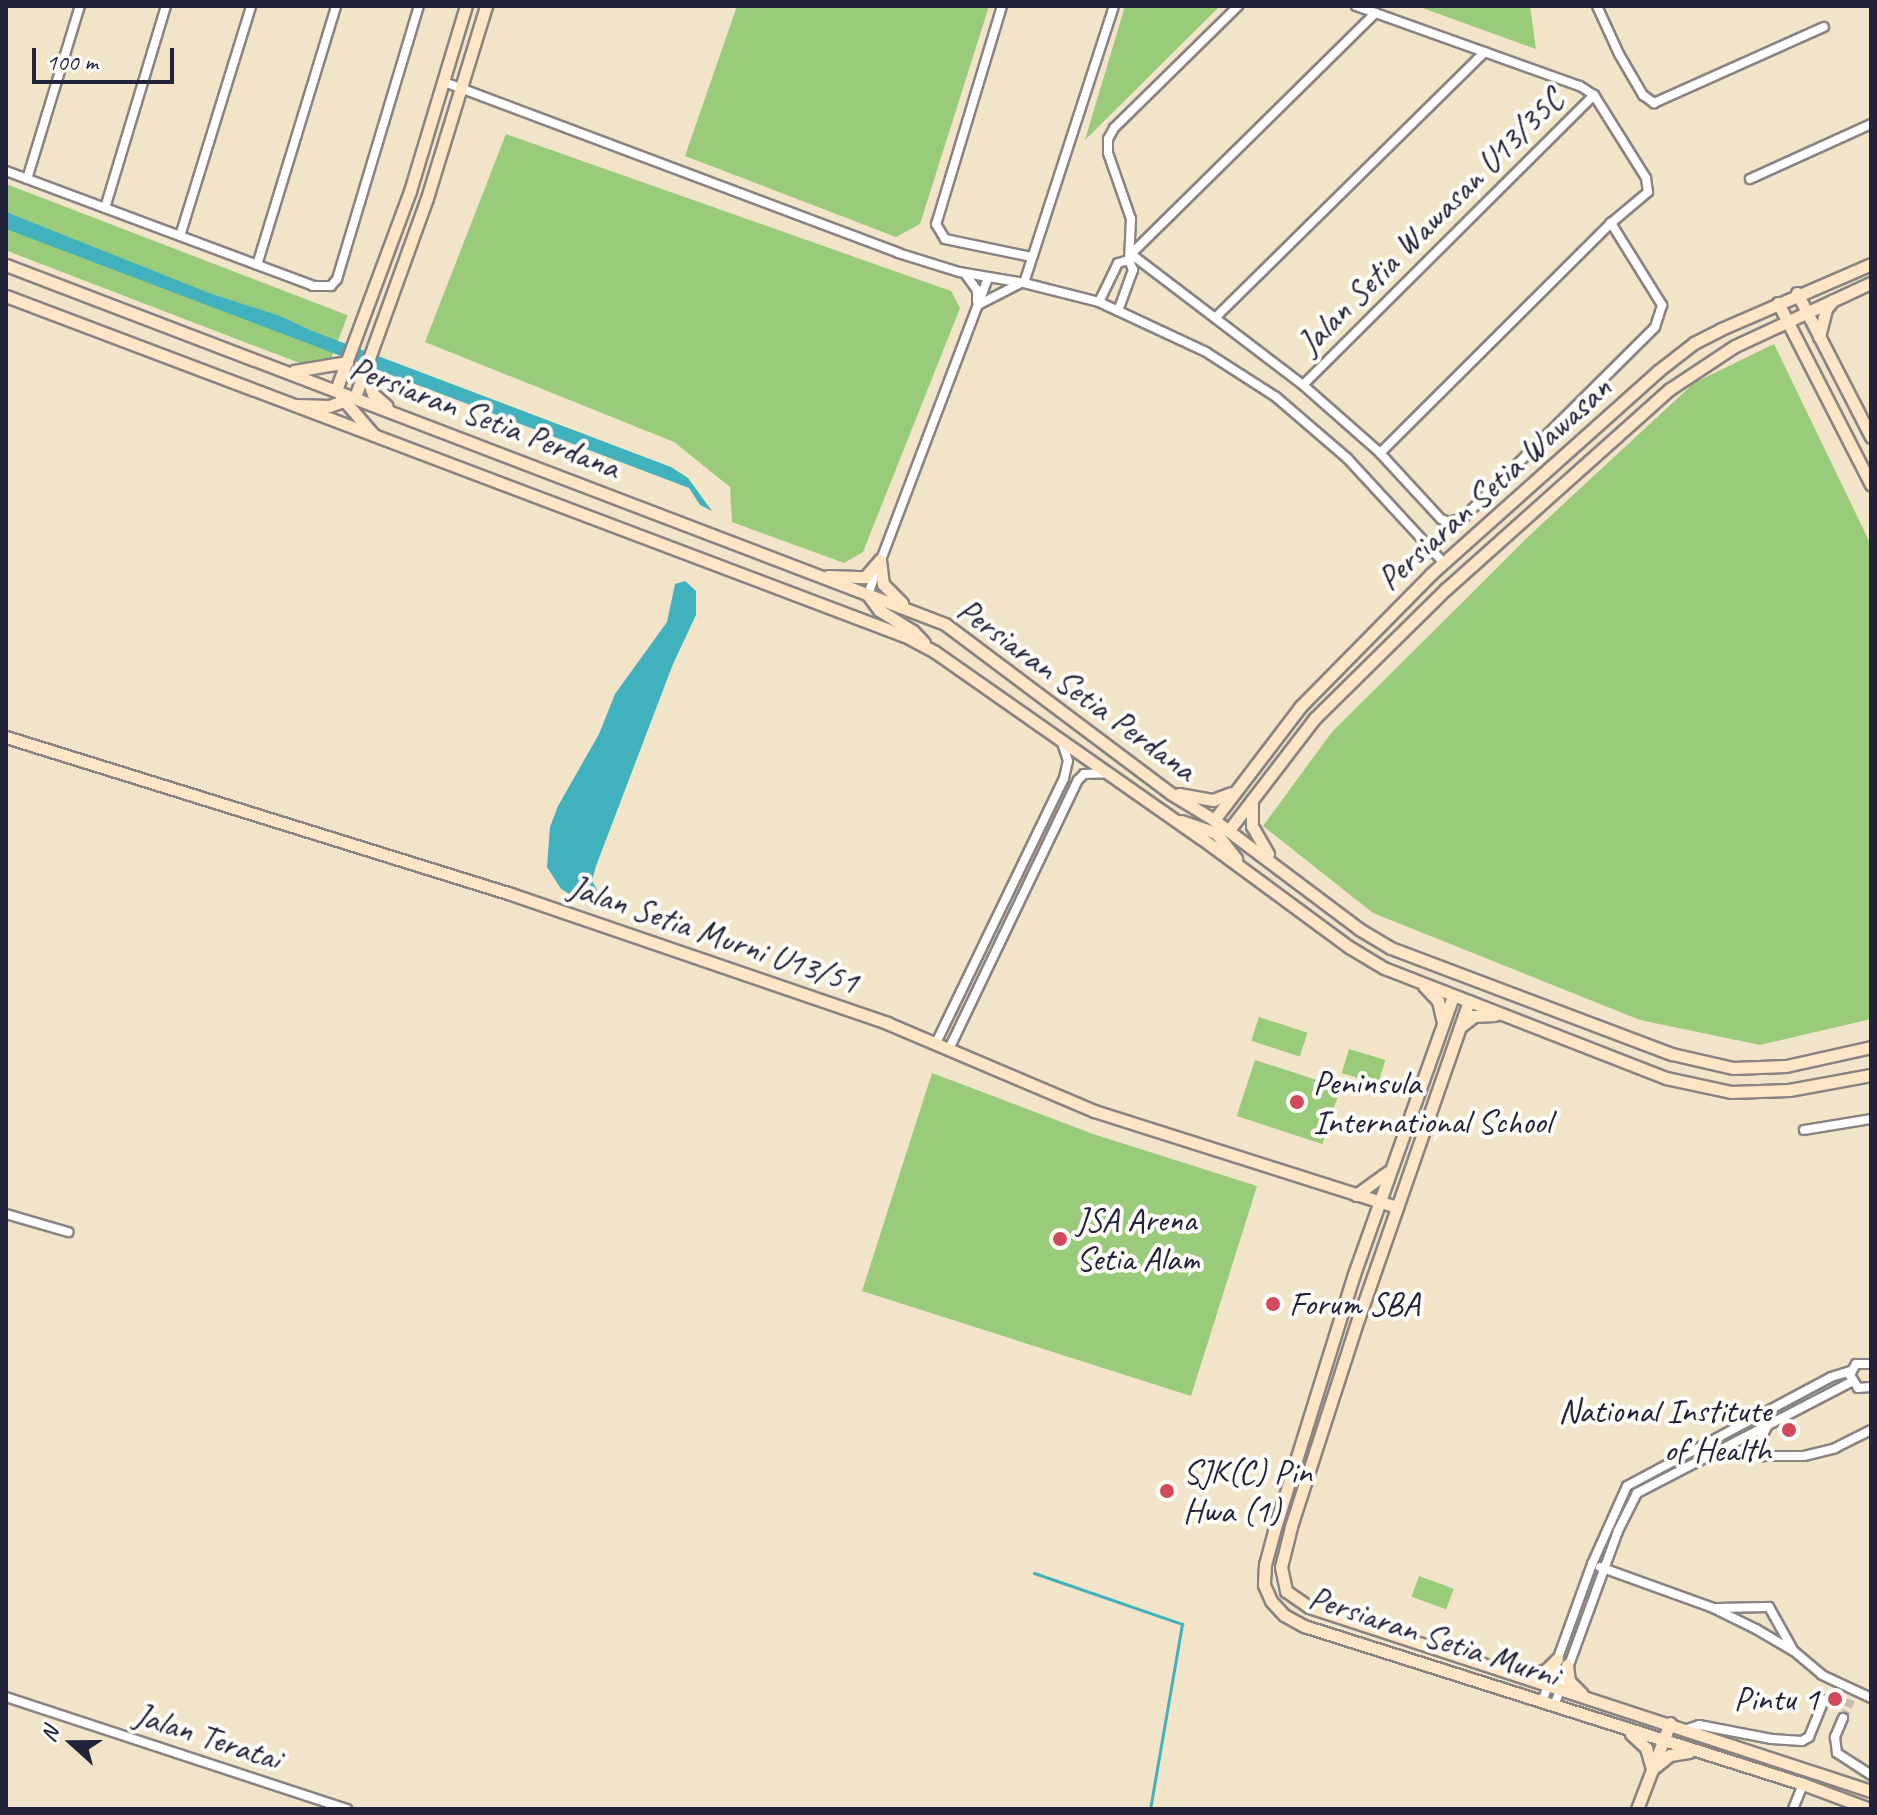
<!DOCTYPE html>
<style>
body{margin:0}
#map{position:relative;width:1877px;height:1815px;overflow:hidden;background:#f1e4c8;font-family:Caveat,sans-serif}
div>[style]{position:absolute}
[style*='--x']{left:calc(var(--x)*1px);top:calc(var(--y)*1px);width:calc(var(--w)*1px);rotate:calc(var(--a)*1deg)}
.green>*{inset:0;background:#99cb7a;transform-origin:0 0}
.water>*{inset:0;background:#42b1be}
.stream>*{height:3px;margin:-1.5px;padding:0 1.5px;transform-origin:1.5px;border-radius:1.5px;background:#42b1be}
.street-tunnel>*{height:8px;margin-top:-4px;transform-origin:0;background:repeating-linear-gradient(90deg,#c8bdac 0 8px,transparent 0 12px)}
.roads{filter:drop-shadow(2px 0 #8a8382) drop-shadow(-2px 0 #8a8382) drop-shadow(0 2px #8a8382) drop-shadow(0 -2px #8a8382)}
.street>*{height:8px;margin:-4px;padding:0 4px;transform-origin:4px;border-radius:4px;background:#fff}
.secondary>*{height:11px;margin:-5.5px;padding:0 5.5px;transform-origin:5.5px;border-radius:5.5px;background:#fde5c5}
.dots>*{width:22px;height:22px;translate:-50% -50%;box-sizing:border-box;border:4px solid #fdfcf7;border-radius:50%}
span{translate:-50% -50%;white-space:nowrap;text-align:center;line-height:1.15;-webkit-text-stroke:8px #fdfcf7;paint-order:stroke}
.street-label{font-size:34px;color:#22223b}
.poi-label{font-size:34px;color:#22223b}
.left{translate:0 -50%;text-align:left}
.right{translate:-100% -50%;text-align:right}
.frame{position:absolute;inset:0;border:8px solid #22223b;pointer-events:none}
.north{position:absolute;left:32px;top:1703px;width:80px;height:80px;-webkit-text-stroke:6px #fdfcf7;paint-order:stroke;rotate:291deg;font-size:22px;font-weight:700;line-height:32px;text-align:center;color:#22223b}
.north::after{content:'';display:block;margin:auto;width:28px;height:36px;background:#22223b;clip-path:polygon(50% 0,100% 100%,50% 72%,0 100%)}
.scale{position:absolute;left:32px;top:48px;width:142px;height:36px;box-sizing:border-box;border:4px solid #22223b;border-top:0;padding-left:10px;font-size:24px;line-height:28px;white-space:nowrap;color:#22223b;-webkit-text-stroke:6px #fdfcf7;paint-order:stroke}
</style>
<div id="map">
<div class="green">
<i style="clip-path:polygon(737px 6px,989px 6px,920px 224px,896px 237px,685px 156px)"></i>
<i style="clip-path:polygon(1125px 6px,1220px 6px,1085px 140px)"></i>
<i style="clip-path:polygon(1417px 6px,1530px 6px,1536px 49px)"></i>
<i style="clip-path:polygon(506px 134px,951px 291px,960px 308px,863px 552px,844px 563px,732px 522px,730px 487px,674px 442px,425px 342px)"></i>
<i style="left:6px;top:184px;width:366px;height:62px;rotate:21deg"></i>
<i style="clip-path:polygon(1774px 344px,1871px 545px,1871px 1019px,1760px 1045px,1640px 1020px,1373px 913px,1263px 826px,1332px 732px,1530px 535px,1694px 383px)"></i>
<i style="left:1259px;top:1017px;width:51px;height:25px;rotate:18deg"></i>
<i style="left:1349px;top:1049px;width:38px;height:25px;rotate:17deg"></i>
<i style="left:1255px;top:1060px;width:90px;height:59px;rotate:18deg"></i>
<i style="clip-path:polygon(932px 1073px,1093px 1134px,1257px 1186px,1191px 1396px,862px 1291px)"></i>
<i style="left:1419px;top:1576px;width:37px;height:22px;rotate:20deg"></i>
</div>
<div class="water">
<i style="clip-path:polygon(6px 212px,209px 293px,280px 316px,312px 331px,671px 467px,688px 478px,712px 511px,700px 505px,689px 488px,6px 229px)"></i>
<i style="clip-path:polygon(685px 581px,696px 591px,696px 615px,673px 664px,596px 866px,592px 881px,600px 895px,598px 902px,578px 899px,561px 889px,547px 867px,550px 827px,558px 806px,599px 734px,615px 694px,667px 622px,675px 584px)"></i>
</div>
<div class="stream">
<i style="--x:1034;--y:1573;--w:157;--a:19"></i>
<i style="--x:1182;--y:1624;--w:188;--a:99.8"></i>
</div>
<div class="street-tunnel">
<i style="--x:1843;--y:1718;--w:20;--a:-66"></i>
</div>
<div class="roads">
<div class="street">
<i style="--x:1002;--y:6;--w:228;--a:106.8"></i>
<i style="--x:936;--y:224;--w:17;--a:59"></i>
<i style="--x:945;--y:239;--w:89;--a:11.7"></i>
<i style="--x:1356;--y:6;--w:238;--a:19.7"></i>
<i style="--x:1580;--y:86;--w:17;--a:33"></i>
<i style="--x:1594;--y:95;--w:98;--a:57.9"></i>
<i style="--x:1646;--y:178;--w:14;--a:82"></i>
<i style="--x:1648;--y:192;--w:48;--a:140"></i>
<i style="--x:1611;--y:223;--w:326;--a:135.1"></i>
<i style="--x:1597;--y:6;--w:53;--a:65.4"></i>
<i style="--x:1619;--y:54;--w:48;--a:59.7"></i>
<i style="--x:1643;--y:95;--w:14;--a:36"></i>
<i style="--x:1654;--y:103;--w:186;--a:-24.1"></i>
<i style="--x:444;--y:82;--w:485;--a:20.6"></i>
<i style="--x:898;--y:253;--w:64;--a:17.3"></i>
<i style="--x:959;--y:272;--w:66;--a:9.6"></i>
<i style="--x:1024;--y:283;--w:77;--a:14.2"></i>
<i style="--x:1099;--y:302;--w:118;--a:25"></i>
<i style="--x:1206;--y:352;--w:83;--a:32.7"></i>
<i style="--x:1276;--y:397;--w:94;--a:40.7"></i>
<i style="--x:1347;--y:458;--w:143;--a:47.3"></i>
<i style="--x:6;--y:171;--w:328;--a:20.5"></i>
<i style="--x:313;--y:286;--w:18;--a:0"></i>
<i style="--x:331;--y:286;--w:9;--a:-49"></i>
<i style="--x:337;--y:279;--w:285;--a:-73.3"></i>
<i style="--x:27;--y:179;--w:181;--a:-73"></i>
<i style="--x:1750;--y:179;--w:133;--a:-24.4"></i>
<i style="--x:105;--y:208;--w:211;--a:-73.2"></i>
<i style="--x:180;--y:236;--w:241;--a:-72.8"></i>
<i style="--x:1131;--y:254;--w:216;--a:37.3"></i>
<i style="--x:1303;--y:385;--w:103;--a:41.4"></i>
<i style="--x:1380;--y:453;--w:90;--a:47.3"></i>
<i style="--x:1441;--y:519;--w:9;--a:21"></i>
<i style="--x:1449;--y:522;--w:16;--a:-18"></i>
<i style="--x:1464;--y:517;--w:269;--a:-44.8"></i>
<i style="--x:1655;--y:327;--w:23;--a:-72"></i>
<i style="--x:1662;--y:305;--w:97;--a:-121.9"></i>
<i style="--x:1131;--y:254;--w:343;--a:-44.6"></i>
<i style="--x:257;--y:265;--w:271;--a:-73"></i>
<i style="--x:966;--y:275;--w:19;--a:54"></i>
<i style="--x:977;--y:290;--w:11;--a:90"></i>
<i style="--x:1024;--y:283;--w:291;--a:-72"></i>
<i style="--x:1099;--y:302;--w:43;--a:-64"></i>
<i style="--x:1118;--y:263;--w:11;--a:-15"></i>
<i style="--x:978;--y:305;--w:46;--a:-27.1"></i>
<i style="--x:1118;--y:311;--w:44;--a:-69.9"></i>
<i style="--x:1133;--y:270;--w:11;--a:-112"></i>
<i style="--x:1129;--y:260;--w:41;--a:-87.2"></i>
<i style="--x:1131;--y:219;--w:70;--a:-109.2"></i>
<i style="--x:1108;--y:153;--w:14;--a:-90"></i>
<i style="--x:1108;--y:139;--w:13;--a:-61"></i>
<i style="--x:1114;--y:128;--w:174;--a:-44.5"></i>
<i style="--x:1215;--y:318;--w:379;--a:-44.6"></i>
<i style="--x:1303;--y:385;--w:411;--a:-44.9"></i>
<i style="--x:868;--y:594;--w:338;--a:-69.2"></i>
<i style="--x:936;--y:1043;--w:294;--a:-64.2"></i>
<i style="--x:1064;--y:778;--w:17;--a:-77"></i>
<i style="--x:1068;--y:761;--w:22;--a:-108"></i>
<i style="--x:949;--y:1049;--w:298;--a:-64.4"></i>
<i style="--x:1078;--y:780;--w:8;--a:-45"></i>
<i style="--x:1084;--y:774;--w:23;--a:-2"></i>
<i style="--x:1804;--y:1130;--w:68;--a:-9.3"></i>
<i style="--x:6;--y:1214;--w:65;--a:16.2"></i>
<i style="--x:1871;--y:1364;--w:15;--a:180"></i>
<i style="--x:1856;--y:1364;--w:13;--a:119"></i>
<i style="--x:1850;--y:1375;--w:15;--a:58"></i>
<i style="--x:1858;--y:1388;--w:13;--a:-4"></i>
<i style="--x:1727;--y:1448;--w:37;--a:13"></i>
<i style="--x:1763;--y:1456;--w:41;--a:0"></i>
<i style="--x:1804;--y:1456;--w:32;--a:-14"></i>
<i style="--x:1835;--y:1448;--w:40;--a:-26.6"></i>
<i style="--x:1763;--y:1456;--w:16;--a:-101"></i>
<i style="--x:1760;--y:1440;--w:15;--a:-62"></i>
<i style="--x:1600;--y:1567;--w:120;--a:19.9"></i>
<i style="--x:1713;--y:1608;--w:48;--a:26"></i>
<i style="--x:1756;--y:1629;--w:45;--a:30.5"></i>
<i style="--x:1795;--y:1652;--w:35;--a:40"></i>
<i style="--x:1822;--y:1675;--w:54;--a:25.1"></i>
<i style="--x:1717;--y:1608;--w:52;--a:-1.1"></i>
<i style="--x:1769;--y:1607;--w:47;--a:60.7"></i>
<i style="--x:6;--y:1697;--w:359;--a:18.2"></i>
<i style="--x:1542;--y:1702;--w:147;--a:-70.1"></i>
<i style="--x:1592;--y:1564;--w:85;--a:-65.8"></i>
<i style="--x:1627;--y:1486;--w:231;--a:-28.1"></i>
<i style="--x:1831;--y:1377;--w:21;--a:-17"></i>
<i style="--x:1554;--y:1706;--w:186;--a:-69.9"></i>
<i style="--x:1618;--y:1531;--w:42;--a:-63.4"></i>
<i style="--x:1637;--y:1493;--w:241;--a:-27.4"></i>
<i style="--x:1843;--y:1718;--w:21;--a:113"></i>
<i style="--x:1835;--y:1737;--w:16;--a:83"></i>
<i style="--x:1837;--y:1753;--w:40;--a:32.9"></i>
<i style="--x:1687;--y:1729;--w:13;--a:-18"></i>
<i style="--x:1699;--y:1725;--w:74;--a:10.9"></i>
<i style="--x:1772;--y:1739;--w:30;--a:4"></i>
<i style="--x:1802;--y:1741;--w:8;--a:-30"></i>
<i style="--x:1809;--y:1737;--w:40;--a:-68"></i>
<i style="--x:1793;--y:1809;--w:27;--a:-68"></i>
</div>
<div class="secondary">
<i style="--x:6;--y:265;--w:1005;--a:20.92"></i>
<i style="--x:945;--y:624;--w:281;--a:36.9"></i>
<i style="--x:1170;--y:793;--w:52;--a:31.5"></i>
<i style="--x:1214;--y:820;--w:181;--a:36.9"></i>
<i style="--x:1359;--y:929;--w:37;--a:31"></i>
<i style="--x:1391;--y:948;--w:300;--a:20.7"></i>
<i style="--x:1672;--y:1054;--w:63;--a:12.9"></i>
<i style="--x:1733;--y:1068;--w:53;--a:-2.2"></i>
<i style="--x:1786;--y:1066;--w:87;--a:-12.6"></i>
<i style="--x:1797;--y:293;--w:162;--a:62.8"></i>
<i style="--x:6;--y:296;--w:961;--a:20.72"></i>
<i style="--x:905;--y:636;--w:34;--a:28"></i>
<i style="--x:935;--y:652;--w:325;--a:35"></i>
<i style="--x:1201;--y:838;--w:184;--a:36.4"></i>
<i style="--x:1349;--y:947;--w:41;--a:31"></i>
<i style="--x:1384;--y:968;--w:303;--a:21.3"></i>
<i style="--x:1666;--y:1078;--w:66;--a:12.2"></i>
<i style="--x:1731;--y:1092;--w:58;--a:-2"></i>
<i style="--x:1789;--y:1090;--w:83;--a:-10.4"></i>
<i style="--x:1778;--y:303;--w:204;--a:62.9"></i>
<i style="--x:1819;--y:337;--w:29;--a:-76"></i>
<i style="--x:1826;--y:309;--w:11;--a:-52"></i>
<i style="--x:294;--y:371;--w:54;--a:-9.6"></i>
<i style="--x:365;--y:371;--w:24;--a:71"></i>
<i style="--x:373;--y:394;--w:18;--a:41"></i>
<i style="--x:336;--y:390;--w:212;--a:-69.6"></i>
<i style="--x:410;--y:191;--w:193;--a:-73.2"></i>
<i style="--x:341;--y:397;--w:50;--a:49"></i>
<i style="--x:355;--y:397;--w:212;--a:-70.1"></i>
<i style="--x:427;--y:198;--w:201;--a:-72.9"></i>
<i style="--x:297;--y:405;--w:32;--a:2"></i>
<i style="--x:329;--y:406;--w:28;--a:-19"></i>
<i style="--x:880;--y:560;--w:24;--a:83"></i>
<i style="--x:883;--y:584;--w:27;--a:45"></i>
<i style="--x:828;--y:576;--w:37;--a:2"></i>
<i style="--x:865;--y:577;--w:23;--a:-49"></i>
<i style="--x:868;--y:595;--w:19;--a:54"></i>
<i style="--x:879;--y:610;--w:40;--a:32"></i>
<i style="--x:913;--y:631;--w:16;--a:47"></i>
<i style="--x:6;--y:737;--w:529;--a:17.27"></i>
<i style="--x:511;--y:894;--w:398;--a:18.9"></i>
<i style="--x:887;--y:1023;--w:225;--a:23"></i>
<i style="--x:1094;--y:1111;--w:317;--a:17.6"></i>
<i style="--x:1179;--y:794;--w:35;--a:10"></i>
<i style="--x:1213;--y:800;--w:19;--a:-21"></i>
<i style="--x:1252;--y:800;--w:26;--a:90"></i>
<i style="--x:1252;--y:826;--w:32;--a:60"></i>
<i style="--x:1214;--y:820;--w:142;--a:-52.7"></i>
<i style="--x:1300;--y:707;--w:187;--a:-45.4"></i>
<i style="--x:1431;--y:574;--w:305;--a:-41.8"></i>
<i style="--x:1658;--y:371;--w:46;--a:-37.9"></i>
<i style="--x:1694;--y:343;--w:30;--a:-27"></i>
<i style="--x:1721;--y:329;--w:163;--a:-23.4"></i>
<i style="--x:1181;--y:821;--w:37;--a:19"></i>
<i style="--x:1216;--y:833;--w:33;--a:52"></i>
<i style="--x:1229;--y:830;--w:141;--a:-52.5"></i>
<i style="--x:1315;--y:718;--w:184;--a:-44.6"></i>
<i style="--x:1446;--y:589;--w:300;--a:-41.8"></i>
<i style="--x:1670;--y:389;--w:78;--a:-33.5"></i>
<i style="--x:1735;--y:346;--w:150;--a:-24.9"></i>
<i style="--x:1424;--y:986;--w:21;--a:47"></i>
<i style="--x:1438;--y:1001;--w:22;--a:77"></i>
<i style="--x:1453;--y:996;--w:295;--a:109.6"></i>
<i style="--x:1354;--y:1274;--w:269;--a:107.3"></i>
<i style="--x:1274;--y:1531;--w:34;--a:105"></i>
<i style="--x:1265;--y:1564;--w:21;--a:93"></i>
<i style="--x:1264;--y:1585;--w:17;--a:66"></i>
<i style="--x:1271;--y:1601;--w:19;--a:47"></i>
<i style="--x:1284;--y:1615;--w:23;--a:29"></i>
<i style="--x:1304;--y:1626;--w:523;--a:17.57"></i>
<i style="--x:1803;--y:1784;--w:72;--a:20.5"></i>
<i style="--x:1469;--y:1001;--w:337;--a:109.2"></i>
<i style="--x:1358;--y:1319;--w:219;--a:107.9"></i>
<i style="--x:1291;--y:1527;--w:41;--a:104"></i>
<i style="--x:1281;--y:1567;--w:25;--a:78"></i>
<i style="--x:1286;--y:1591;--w:28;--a:35"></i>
<i style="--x:1309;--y:1607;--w:591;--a:18.13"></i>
<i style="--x:1460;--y:1027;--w:18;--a:-38"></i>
<i style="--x:1474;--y:1016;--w:21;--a:-3"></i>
<i style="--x:1356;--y:1195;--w:39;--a:-36"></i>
<i style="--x:1567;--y:1665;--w:16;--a:83"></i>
<i style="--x:1569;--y:1681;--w:18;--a:45"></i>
<i style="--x:1526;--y:1678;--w:23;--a:-23"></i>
<i style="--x:1547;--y:1669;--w:14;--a:-45"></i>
<i style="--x:1631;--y:1734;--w:21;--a:43"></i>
<i style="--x:1646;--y:1748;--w:22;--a:74"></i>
<i style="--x:1655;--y:1767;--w:19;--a:-39"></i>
<i style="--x:1670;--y:1755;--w:19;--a:-9"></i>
<i style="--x:1637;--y:1809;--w:92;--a:-69"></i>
</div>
</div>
<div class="dots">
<i style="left:1297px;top:1102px;background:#d1495b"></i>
<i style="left:1060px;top:1239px;background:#d1495b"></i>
<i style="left:1273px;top:1304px;background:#d1495b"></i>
<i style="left:1789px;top:1430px;background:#d1495b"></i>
<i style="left:1167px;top:1491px;background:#d1495b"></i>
<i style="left:1835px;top:1699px;background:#d1495b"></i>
</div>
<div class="street-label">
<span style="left:1430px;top:221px;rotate:-45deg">Jalan Setia Wawasan U13/35C</span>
<span style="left:485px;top:417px;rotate:21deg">Persiaran Setia Perdana</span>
<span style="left:1494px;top:483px;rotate:-42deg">Persiaran Setia Wawasan</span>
<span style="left:1077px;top:689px;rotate:36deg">Persiaran Setia Perdana</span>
<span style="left:714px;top:934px;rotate:19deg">Jalan Setia Murni U13/51</span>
<span style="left:1434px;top:1636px;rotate:18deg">Persiaran Setia Murni</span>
<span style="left:208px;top:1736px;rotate:18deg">Jalan Teratai</span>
</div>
<div class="poi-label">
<span class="left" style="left:1313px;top:1102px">Peninsula<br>International School</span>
<span class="left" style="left:1076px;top:1239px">JSA Arena<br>Setia Alam</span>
<span class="left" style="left:1289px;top:1304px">Forum SBA</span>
<span class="right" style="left:1771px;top:1430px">National Institute<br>of Health</span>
<span class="left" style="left:1183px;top:1491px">SJK(C) Pin<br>Hwa (1)</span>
<span class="right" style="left:1819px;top:1699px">Pintu 1</span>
</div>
<div class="frame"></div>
<div class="north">N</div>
<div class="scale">100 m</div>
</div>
